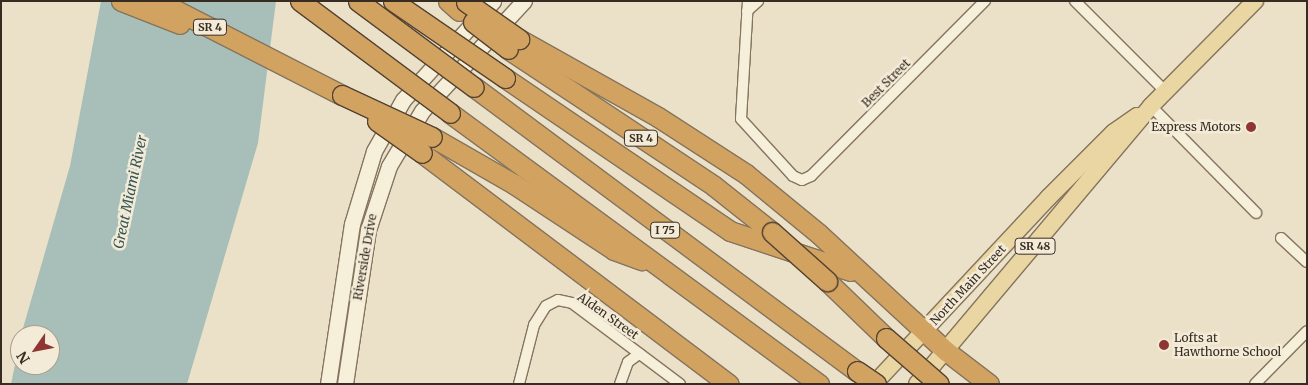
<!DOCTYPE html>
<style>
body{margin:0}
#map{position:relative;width:1308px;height:385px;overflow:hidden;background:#ebe1c8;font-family:Merriweather,serif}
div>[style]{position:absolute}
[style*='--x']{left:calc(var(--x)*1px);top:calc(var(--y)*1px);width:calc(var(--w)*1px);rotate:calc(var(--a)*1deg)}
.water>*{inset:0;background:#a8bfb9}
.roads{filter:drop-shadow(1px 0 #85745e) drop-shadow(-1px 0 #85745e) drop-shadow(0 1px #85745e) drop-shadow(0 -1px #85745e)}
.street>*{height:10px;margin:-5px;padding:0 5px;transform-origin:5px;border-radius:5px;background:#f6efda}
.secondary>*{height:15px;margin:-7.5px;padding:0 7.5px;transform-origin:7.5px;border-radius:7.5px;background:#f6efda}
.primary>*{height:16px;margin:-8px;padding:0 8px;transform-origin:8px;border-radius:8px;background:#ead6a3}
.highway>*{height:19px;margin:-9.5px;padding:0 9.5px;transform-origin:9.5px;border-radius:9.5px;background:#d2a360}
.bridges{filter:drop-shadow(1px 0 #544232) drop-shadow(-1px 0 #544232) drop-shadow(0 1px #544232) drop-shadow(0 -1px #544232)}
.highway-bridge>*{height:19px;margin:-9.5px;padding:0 9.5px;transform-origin:9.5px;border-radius:9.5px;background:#d2a360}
.dots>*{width:14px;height:14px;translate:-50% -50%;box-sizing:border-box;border:2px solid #f3ebd7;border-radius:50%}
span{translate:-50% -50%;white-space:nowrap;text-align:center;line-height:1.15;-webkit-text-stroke:5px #f3ebd7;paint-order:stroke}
.shield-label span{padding:1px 4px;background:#f3ebd7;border:1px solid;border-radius:4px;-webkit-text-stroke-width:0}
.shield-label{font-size:11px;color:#372c21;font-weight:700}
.street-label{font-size:12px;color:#372c21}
.poi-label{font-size:12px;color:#372c21}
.right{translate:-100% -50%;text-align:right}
.left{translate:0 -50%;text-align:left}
.water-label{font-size:14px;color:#315554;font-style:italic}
.frame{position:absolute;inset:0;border:2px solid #372c21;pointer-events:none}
.north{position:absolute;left:10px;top:325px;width:50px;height:50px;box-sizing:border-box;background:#f3ebd7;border:1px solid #a89f8e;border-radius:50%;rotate:237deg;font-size:14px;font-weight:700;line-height:20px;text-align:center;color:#372c21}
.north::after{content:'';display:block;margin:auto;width:18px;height:22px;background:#8f3533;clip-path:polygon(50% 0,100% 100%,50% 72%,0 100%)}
</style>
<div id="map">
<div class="water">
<i style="clip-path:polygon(101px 1px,276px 1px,258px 143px,187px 384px,11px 384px,20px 341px,20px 365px,50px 365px,50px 335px,21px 335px,70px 166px)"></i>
</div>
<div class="roads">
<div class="street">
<i style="--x:748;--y:1;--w:118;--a:93.4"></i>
<i style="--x:741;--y:119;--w:77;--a:47.6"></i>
<i style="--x:793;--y:176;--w:10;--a:24"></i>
<i style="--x:802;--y:180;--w:10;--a:-24"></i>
<i style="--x:811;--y:176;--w:247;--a:-45.2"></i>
<i style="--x:1075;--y:1;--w:129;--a:45"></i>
<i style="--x:747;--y:11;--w:15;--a:-42"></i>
<i style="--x:1151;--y:106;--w:150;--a:45.5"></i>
<i style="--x:1281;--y:238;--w:35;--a:43"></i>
<i style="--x:519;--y:384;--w:61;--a:-75.7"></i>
<i style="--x:534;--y:325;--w:22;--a:-58"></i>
<i style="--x:546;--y:306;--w:13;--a:-27"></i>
<i style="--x:558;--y:300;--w:14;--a:12"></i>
<i style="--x:572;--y:303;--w:135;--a:36.9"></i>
<i style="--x:620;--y:384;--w:23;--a:-70"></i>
<i style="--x:628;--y:362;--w:14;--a:-36"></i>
<i style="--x:1255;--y:384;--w:74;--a:-45.5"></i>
</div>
<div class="secondary">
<i style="--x:328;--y:384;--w:162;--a:-81.5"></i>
<i style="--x:352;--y:224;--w:76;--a:-73.2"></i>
<i style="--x:374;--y:151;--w:59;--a:-60.4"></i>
<i style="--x:403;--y:100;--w:134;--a:-47.7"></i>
<i style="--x:345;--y:384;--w:156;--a:-81.5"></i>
<i style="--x:368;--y:230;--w:67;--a:-71.8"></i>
<i style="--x:389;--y:166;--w:64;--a:-59"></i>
<i style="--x:422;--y:111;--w:150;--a:-47.2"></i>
</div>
<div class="primary">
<i style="--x:874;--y:384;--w:255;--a:-46.9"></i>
<i style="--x:1048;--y:198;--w:93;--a:-45"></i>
<i style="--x:1114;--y:132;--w:28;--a:-35"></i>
<i style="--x:917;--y:384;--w:363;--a:-49.9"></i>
<i style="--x:1151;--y:106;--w:148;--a:-45.3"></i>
</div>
<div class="highway">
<i style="--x:121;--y:1;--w:63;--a:21.3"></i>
<i style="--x:158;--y:1;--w:207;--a:27.1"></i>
<i style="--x:448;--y:1;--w:15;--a:42"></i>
<i style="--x:519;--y:39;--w:159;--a:29.3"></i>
<i style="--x:658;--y:117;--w:105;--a:32.9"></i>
<i style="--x:746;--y:174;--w:94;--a:39.4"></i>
<i style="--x:819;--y:234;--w:173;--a:42.7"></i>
<i style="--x:946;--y:351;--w:54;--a:37.5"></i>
<i style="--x:508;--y:49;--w:247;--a:33.6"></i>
<i style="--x:714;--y:186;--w:74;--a:38.4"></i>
<i style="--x:505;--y:78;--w:272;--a:34.2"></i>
<i style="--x:730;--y:231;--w:127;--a:18.3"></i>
<i style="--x:474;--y:87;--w:477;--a:36.6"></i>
<i style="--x:450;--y:113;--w:458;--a:36.3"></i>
<i style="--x:432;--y:137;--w:95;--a:29.8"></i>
<i style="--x:514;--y:184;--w:120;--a:33.4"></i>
<i style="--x:614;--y:250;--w:30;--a:20"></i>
<i style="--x:422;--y:153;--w:384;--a:37"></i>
<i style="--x:827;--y:281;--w:82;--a:44"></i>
</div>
</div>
<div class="bridges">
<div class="highway-bridge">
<i style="--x:300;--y:1;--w:187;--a:36.7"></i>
<i style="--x:358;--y:1;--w:144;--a:36.6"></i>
<i style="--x:393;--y:1;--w:136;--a:34.5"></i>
<i style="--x:466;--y:2;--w:65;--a:34.9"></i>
<i style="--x:473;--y:22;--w:44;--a:37.6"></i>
<i style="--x:342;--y:95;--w:99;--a:25"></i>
<i style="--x:377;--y:121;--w:55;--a:35.4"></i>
<i style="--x:772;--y:232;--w:74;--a:41.7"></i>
<i style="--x:886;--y:338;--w:70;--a:41"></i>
<i style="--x:857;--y:371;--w:23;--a:34"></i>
</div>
</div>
<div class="dots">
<i style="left:1251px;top:127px;background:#8f3533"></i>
<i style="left:1164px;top:345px;background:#8f3533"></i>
</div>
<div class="shield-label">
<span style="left:210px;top:27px">SR 4</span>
<span style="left:641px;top:138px">SR 4</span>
<span style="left:665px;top:230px">I 75</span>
<span style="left:1035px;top:246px">SR 48</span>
</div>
<div class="street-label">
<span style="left:886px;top:83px;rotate:-45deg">Best Street</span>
<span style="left:365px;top:257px;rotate:-80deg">Riverside Drive</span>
<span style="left:968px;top:285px;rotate:-47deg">North Main Street</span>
<span style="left:608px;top:316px;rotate:35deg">Alden Street</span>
</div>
<div class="poi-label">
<span class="right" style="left:1241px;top:127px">Express Motors</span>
<span class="left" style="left:1174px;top:345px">Lofts at<br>Hawthorne School</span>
</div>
<div class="water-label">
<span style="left:130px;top:192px;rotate:-78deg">Great Miami River</span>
</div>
<div class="frame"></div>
<div class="north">N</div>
</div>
